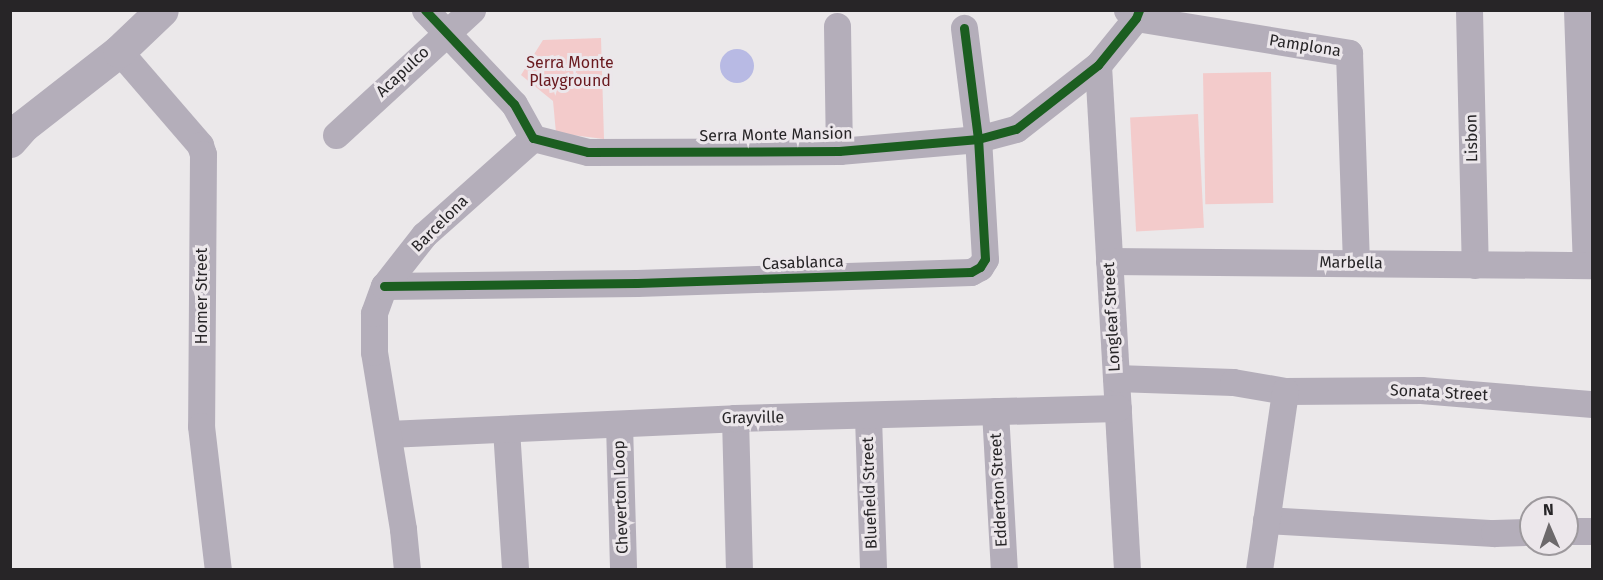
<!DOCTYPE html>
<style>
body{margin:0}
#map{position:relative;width:1603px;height:580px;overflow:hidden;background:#ebe8ea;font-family:"Fira Sans",sans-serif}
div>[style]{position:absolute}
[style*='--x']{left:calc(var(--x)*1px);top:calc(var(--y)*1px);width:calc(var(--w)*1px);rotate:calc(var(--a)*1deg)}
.green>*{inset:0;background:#f3cbcb;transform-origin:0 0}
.water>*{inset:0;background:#b8bae4}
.round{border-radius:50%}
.minor>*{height:27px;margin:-13.5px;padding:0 13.5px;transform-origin:13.5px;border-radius:13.5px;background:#b4aeba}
.tertiary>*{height:33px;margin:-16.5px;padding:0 16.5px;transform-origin:16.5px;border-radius:16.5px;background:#b4aeba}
.cycleway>*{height:9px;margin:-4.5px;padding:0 4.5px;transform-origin:4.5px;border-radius:4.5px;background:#1b5e20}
span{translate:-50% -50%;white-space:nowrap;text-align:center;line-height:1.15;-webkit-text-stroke:6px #ece7eb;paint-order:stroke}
.street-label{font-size:16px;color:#272527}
.park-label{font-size:16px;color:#69191e}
.frame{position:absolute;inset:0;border:12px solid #272527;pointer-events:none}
.north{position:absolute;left:1519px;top:496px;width:60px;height:60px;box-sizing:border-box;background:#ece7eb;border:2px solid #9d999d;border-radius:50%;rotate:358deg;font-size:16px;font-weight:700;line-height:24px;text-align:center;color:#272527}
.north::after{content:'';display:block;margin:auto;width:21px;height:27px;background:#6c696b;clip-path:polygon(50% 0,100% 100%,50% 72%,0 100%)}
</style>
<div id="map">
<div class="green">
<i style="clip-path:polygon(601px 38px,604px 139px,556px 133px,553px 101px,521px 75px,543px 40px)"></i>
<i style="left:1271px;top:72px;width:131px;height:68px;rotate:89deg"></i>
<i style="left:1198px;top:114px;width:114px;height:68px;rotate:87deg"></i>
</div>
<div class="water">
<i class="round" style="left:720px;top:49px;width:34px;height:34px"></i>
</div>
<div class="minor">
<i style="--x:425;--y:10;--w:129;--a:46.6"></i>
<i style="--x:514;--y:104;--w:39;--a:61"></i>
<i style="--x:533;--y:138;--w:57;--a:14.3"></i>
<i style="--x:588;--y:152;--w:251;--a:-0.2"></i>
<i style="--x:839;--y:151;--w:140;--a:-4.9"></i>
<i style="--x:978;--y:139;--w:39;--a:-15"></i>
<i style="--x:1016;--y:129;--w:104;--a:-38"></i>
<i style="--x:1098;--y:65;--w:60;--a:-51"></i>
<i style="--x:1136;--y:18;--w:9;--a:-69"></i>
<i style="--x:1127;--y:10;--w:12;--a:42"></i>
<i style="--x:1136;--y:18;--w:216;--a:9.3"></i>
<i style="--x:1349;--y:53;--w:210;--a:88.1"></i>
<i style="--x:1469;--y:10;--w:255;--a:88.7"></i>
<i style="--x:1577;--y:10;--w:254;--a:88"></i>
<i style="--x:837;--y:26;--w:125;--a:89.1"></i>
<i style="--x:119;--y:51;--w:124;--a:49.2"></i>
<i style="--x:200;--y:145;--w:9;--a:72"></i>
<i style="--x:203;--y:154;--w:272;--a:90.4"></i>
<i style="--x:201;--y:426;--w:145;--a:83.3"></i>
<i style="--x:1098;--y:65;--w:506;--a:86.71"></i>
<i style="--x:336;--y:135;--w:185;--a:-42.6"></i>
<i style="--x:1109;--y:261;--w:483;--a:0.5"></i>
<i style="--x:384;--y:286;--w:253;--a:-0.7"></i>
<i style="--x:637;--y:283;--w:334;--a:-1.9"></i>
<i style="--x:971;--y:272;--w:10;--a:-29"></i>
<i style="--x:980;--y:267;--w:9;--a:-58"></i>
<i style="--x:985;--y:259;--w:120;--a:-93.3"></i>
<i style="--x:978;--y:139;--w:112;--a:-97.2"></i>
<i style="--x:1116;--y:378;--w:117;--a:2"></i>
<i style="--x:1233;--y:382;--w:53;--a:9.8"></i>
<i style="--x:1285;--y:391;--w:136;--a:-0.4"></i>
<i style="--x:1421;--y:390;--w:172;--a:4.7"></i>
<i style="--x:995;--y:411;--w:159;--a:86.8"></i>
<i style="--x:868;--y:417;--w:153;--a:88.1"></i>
<i style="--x:735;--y:418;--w:152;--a:88.5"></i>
<i style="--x:619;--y:424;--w:146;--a:88.4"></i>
<i style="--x:506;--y:429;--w:141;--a:86.3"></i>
<i style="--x:388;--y:434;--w:347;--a:-2.6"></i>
<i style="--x:735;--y:418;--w:383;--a:-1.5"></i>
<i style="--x:1266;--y:520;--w:228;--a:3.3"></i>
<i style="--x:1494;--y:533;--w:37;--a:-2"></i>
<i style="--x:1567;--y:531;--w:25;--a:0"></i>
<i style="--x:407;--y:570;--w:41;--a:-95.6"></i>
<i style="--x:403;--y:529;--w:179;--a:-99.3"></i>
<i style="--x:374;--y:352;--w:39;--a:-90"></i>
<i style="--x:374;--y:313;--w:29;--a:-70"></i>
<i style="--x:384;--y:286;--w:65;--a:-51.9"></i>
<i style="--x:424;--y:235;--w:146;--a:-41.7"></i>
<i style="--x:1259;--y:570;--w:181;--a:-81.7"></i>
</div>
<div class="tertiary">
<i style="--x:10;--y:141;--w:20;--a:-49"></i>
<i style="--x:23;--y:126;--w:122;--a:-38"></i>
<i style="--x:119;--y:51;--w:59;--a:-43.6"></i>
</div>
<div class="cycleway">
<i style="--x:425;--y:10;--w:129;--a:46.6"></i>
<i style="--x:514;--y:104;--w:39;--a:61"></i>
<i style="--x:533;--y:138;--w:57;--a:14.3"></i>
<i style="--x:588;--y:152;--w:251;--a:-0.2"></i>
<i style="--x:839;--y:151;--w:140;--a:-4.9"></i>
<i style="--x:978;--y:139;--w:39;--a:-15"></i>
<i style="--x:1016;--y:129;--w:104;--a:-38"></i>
<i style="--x:1098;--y:65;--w:60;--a:-51"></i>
<i style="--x:1136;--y:18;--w:9;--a:-69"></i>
<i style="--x:384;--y:286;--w:253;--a:-0.7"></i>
<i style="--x:637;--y:283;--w:334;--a:-1.9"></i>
<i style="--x:971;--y:272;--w:10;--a:-29"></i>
<i style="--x:980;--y:267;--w:9;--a:-58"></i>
<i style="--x:985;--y:259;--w:120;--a:-93.3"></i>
<i style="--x:978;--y:139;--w:112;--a:-97.2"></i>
</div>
<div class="street-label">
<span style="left:1305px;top:46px;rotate:9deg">Pamplona</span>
<span style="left:403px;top:72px;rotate:-43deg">Acapulco</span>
<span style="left:776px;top:135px;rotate:-1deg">Serra Monte Mansion</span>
<span style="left:1472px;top:138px;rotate:-91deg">Lisbon</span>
<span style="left:440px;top:224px;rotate:-45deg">Barcelona</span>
<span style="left:803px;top:263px;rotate:-2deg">Casablanca</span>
<span style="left:1351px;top:263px;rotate:1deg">Marbella</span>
<span style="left:202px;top:296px;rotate:-90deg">Homer Street</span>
<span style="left:1112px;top:317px;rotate:-93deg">Longleaf Street</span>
<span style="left:1439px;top:393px;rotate:3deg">Sonata Street</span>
<span style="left:753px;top:418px;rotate:-1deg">Grayville</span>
<span style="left:999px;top:490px;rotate:-93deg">Edderton Street</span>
<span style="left:870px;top:493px;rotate:-92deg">Bluefield Street</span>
<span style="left:621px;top:497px;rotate:-92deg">Cheverton Loop</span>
</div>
<div class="park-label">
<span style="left:570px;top:72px">Serra Monte<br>Playground</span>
</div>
<div class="frame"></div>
<div class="north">N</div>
</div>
